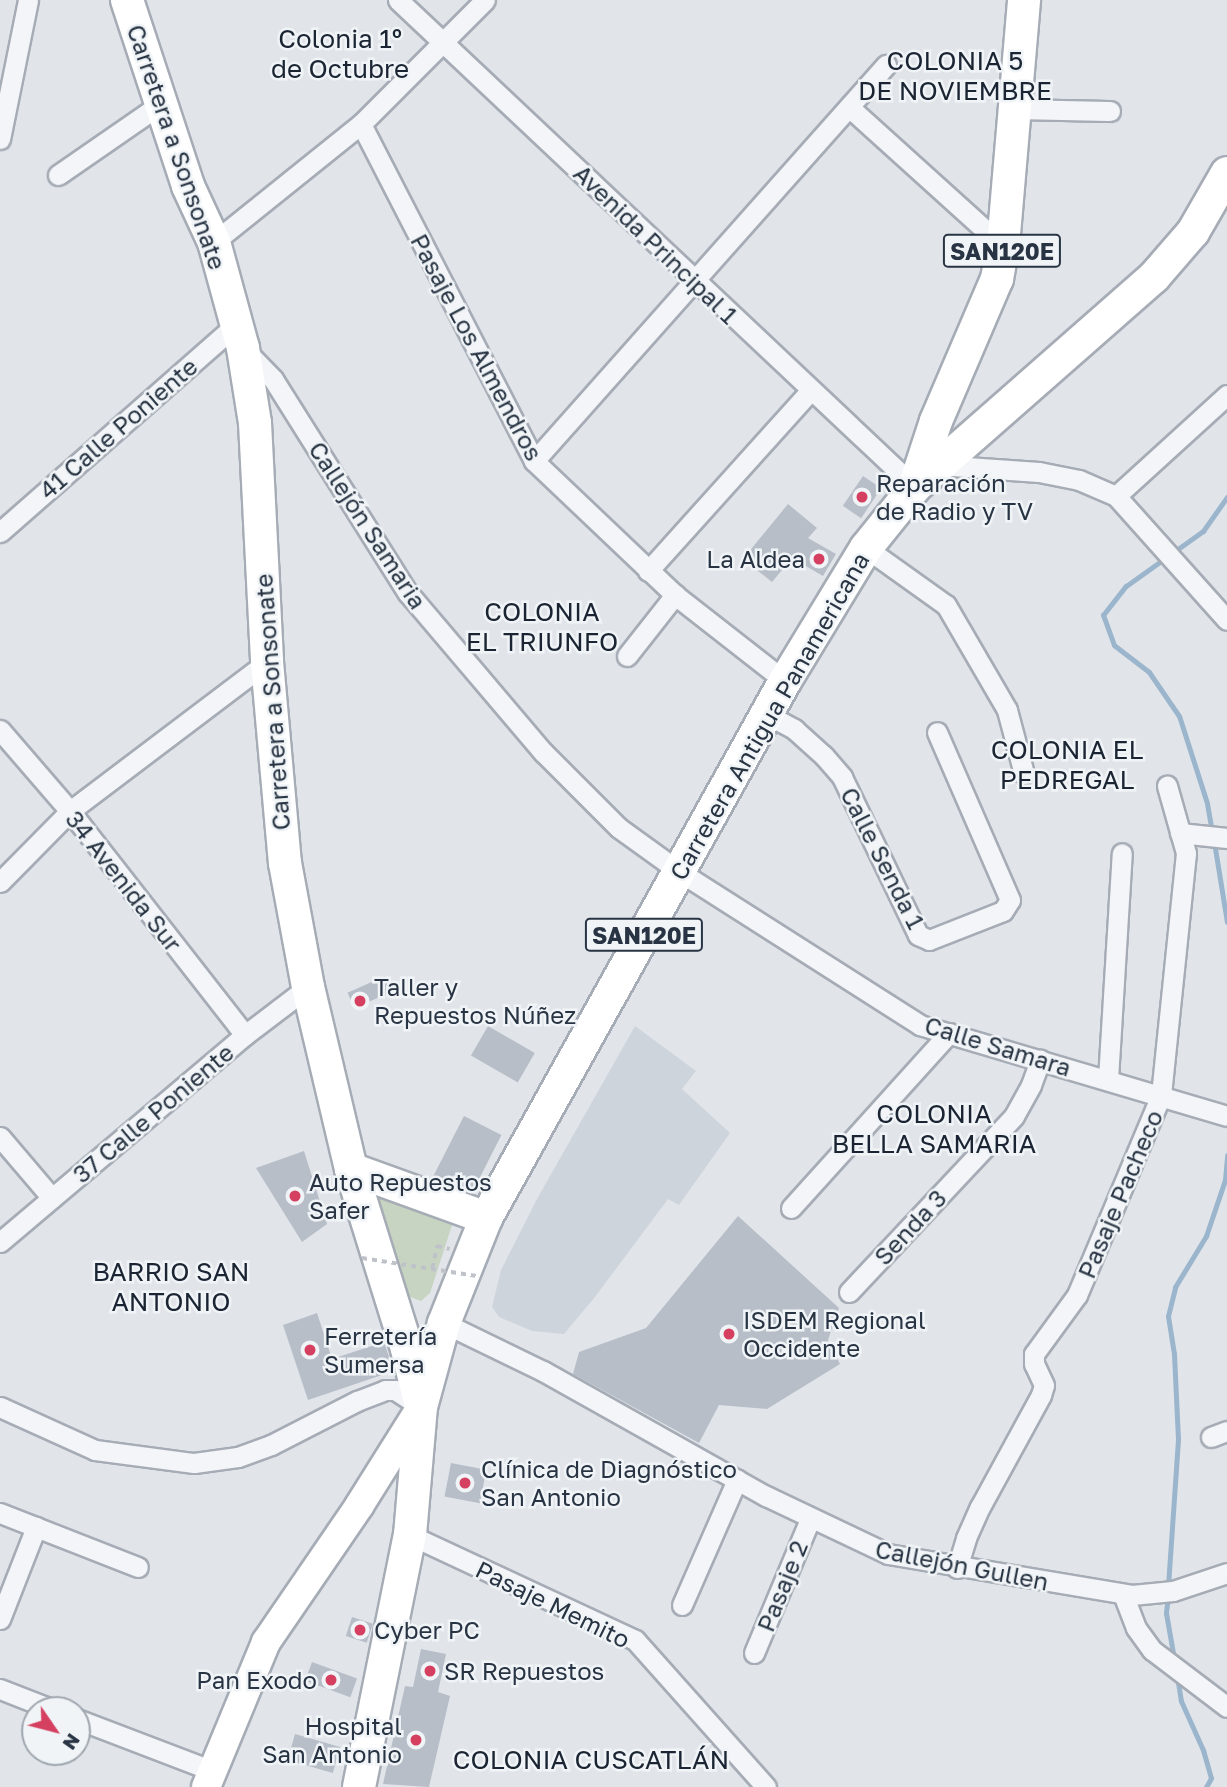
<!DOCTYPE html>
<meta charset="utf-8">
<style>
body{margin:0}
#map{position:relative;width:1227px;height:1787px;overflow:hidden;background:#e1e5ea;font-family:"Golos Text",sans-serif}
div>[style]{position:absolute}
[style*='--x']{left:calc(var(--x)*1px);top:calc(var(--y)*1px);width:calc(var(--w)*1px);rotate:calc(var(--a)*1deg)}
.built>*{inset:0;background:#ced4dc}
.green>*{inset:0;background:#c7d4c1}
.stream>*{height:5px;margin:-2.5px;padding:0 2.5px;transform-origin:2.5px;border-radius:2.5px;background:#9ab5cc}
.building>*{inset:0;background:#b7bec8;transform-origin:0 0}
.path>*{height:3.5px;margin-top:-1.75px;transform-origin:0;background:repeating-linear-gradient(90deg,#bfc3c9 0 5px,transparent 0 10px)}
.roads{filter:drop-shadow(2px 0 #a6acb5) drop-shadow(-2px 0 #a6acb5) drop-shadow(0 2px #a6acb5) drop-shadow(0 -2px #a6acb5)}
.street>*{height:19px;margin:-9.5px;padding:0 9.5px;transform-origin:9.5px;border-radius:9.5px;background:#f4f5f8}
.secondary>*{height:28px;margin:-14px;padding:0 14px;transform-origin:14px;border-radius:14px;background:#fff}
.primary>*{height:32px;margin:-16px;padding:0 16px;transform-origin:16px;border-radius:16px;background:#fff}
.path-bridge>*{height:3.5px;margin-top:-1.75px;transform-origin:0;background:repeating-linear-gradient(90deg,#bfc3c9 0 5px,transparent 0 10px)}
.dots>*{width:19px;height:19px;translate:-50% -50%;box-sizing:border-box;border:4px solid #f0f4f7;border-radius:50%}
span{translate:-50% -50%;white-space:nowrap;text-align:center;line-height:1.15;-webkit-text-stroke:5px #f0f4f7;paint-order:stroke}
.shield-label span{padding:2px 5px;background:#f0f4f7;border:2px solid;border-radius:5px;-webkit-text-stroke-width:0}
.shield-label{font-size:23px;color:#283443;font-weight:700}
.street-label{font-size:24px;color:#283443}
.poi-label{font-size:24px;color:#283443}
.left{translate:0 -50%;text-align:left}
.right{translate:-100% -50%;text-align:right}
.neighbourhood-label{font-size:26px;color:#1a2433}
.north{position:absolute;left:21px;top:1696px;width:70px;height:70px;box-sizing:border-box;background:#f0f4f7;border:2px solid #a0a7af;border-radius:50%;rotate:125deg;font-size:19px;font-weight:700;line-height:28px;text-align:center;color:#283443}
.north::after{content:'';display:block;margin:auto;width:24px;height:32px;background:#d54060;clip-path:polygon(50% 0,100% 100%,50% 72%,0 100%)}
</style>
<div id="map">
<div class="built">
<i style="clip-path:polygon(635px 1026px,696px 1071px,682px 1089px,730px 1133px,679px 1205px,668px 1199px,595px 1297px,564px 1334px,532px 1331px,499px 1317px,492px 1307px,501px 1270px,537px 1199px)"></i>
</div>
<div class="green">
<i style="clip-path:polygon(376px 1188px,457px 1210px,430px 1293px,421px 1301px,405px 1295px,374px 1202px)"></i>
</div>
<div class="stream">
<i style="--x:1212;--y:832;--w:29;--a:-100"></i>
<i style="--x:1207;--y:803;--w:91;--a:-107.8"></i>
<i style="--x:1179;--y:716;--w:53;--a:-124.3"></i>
<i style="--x:1149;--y:672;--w:44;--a:-142.4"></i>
<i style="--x:1114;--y:645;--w:32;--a:-110"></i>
<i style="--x:1103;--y:615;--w:37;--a:-52"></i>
<i style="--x:1126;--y:586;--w:95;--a:-35.5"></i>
<i style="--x:1203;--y:531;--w:42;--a:-54.8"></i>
<i style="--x:1214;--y:842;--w:81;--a:80.8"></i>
<i style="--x:1168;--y:1586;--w:147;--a:-86.1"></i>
<i style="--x:1178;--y:1439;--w:85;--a:-92.7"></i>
<i style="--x:1174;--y:1354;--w:38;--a:-99"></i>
<i style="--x:1168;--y:1316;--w:30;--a:-76"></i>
<i style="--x:1175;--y:1287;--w:60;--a:-58.7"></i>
<i style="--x:1206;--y:1236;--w:59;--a:-71.3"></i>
<i style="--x:1225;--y:1180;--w:25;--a:-85"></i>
<i style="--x:1168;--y:1596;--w:17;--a:97"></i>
<i style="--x:1166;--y:1613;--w:47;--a:80.1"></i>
<i style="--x:1177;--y:1676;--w:25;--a:81"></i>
<i style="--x:1181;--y:1701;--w:54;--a:65.8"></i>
<i style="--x:1203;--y:1750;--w:29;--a:74"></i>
<i style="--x:1211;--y:1778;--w:10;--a:119"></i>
</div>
<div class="building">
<i style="left:863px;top:476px;width:22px;height:36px;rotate:34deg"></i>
<i style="clip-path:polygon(788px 504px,817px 528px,808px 538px,836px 554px,823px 576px,792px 558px,772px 582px,743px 559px)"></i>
<i style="left:385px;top:976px;width:17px;height:41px;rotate:66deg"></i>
<i style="left:488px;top:1026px;width:54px;height:34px;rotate:30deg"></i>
<i style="left:464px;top:1116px;width:42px;height:70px;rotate:27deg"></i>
<i style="clip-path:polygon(304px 1151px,327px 1224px,302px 1242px,256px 1168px)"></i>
<i style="clip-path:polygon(738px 1216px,839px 1308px,828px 1340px,840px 1364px,767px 1409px,719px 1405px,699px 1443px,573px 1374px,579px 1352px,646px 1328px)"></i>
<i style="clip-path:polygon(317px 1313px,332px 1359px,384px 1342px,394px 1371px,308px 1400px,283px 1325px)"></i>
<i style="left:451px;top:1463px;width:36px;height:34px;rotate:11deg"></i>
<i style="left:352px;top:1617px;width:22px;height:20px;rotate:18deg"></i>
<i style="clip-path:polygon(421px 1649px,446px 1654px,438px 1692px,450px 1696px,429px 1787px,383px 1784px,405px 1686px,413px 1687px)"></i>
<i style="left:312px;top:1662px;width:48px;height:20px;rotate:20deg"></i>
<i style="left:295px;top:1734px;width:47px;height:27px;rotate:16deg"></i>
</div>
<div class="path">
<i style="--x:432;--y:1268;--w:23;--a:-77"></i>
<i style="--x:437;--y:1246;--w:13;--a:13"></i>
</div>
<div class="roads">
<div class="street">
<i style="--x:398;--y:0;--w:710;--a:43.29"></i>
<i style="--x:849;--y:107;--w:207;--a:42.1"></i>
<i style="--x:1014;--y:109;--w:96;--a:1.2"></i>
<i style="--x:361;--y:124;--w:379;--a:62.8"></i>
<i style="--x:534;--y:461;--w:195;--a:43.5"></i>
<i style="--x:675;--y:595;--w:140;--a:38"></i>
<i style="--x:0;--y:139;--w:142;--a:-78.6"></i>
<i style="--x:58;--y:175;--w:123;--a:-34.7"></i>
<i style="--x:214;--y:242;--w:189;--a:-38.8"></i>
<i style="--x:361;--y:124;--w:175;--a:-45"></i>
<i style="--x:244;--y:349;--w:42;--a:46"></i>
<i style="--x:273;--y:379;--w:253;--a:57.8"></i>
<i style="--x:408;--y:593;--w:209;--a:49.7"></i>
<i style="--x:543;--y:752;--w:107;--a:45"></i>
<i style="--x:619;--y:828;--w:75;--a:35.8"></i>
<i style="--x:680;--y:872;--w:285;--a:32.5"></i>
<i style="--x:920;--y:1025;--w:320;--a:16.5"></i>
<i style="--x:534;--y:461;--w:530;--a:-48.37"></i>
<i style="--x:938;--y:465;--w:101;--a:4"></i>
<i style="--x:1039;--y:472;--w:41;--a:11.3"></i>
<i style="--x:1079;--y:480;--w:40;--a:23.4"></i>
<i style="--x:1116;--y:496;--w:166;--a:48.2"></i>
<i style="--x:1116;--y:496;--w:150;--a:-42.3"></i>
<i style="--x:0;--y:532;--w:314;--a:-41.3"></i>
<i style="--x:866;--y:548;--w:98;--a:35.5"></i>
<i style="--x:946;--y:605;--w:121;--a:59.8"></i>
<i style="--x:1007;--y:710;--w:66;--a:75.1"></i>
<i style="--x:648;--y:571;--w:242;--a:-48"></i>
<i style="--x:627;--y:656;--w:78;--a:-51.8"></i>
<i style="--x:768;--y:715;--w:30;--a:28"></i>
<i style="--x:794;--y:729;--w:40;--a:42"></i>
<i style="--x:824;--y:756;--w:28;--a:49"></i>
<i style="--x:842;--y:777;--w:175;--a:64.3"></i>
<i style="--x:918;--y:935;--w:12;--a:24"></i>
<i style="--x:929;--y:940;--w:79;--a:-21.4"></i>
<i style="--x:1003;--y:911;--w:13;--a:-58"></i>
<i style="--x:1010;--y:900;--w:183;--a:-113.5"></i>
<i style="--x:0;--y:730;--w:107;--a:49.2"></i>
<i style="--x:70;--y:811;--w:284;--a:52"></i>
<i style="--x:1180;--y:833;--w:47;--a:6.1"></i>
<i style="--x:0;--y:882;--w:100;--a:-45.4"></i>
<i style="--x:70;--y:811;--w:247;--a:-37.1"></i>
<i style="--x:1108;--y:1079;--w:226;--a:-86.5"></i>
<i style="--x:0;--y:1137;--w:80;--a:49.6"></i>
<i style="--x:791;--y:1208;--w:236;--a:-47.9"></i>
<i style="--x:0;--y:1242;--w:321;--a:-40.2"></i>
<i style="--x:245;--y:1035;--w:79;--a:-37.3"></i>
<i style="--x:849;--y:1292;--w:241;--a:-46.8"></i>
<i style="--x:1014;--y:1116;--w:35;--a:-61"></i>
<i style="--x:1031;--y:1085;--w:27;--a:-70"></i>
<i style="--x:444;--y:1323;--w:110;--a:25.9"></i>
<i style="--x:543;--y:1371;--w:256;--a:29.3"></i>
<i style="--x:766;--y:1496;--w:135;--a:25.4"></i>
<i style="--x:888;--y:1554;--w:247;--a:9.5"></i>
<i style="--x:1132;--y:1595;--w:41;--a:-5.6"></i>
<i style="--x:1173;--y:1591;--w:57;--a:-18.4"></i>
<i style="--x:0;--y:1407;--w:104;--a:24.4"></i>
<i style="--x:95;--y:1450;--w:100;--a:7.5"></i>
<i style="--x:194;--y:1463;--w:44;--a:-7.8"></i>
<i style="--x:238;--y:1457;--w:35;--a:-20"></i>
<i style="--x:271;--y:1445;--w:97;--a:-27.1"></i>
<i style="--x:357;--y:1401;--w:30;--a:-21"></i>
<i style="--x:385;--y:1390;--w:10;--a:0"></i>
<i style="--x:395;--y:1390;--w:31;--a:33"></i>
<i style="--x:1211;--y:1437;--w:17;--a:-21"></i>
<i style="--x:0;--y:1513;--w:148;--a:21.4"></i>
<i style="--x:410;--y:1535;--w:248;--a:25"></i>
<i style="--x:635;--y:1640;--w:197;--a:48.3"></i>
<i style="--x:957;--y:1568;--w:31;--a:-73"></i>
<i style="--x:966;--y:1538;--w:34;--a:-66"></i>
<i style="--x:980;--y:1507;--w:128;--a:-61.4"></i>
<i style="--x:1041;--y:1395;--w:10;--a:-73"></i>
<i style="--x:1044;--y:1385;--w:23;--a:-115"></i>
<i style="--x:1034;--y:1364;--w:10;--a:-90"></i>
<i style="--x:1034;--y:1354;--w:73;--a:-53.9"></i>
<i style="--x:1077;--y:1295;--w:217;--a:-67.2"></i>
<i style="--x:1161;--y:1095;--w:243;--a:-84.1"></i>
<i style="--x:1186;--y:853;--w:70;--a:-105.8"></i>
<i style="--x:1123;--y:1594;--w:36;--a:69"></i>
<i style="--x:1136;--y:1628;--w:27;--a:54"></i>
<i style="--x:1152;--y:1650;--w:94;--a:37.2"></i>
<i style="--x:682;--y:1605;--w:137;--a:-66.3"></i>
<i style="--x:0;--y:1619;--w:99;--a:-68.6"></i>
<i style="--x:754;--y:1653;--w:145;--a:-67.3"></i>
<i style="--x:0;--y:1689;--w:58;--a:21.3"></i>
<i style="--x:77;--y:1719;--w:146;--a:20.9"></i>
</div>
<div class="secondary">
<i style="--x:206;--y:1787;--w:157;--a:-67.5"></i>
<i style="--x:266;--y:1642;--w:165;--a:-55.6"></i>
<i style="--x:359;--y:1506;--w:117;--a:-57.9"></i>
</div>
<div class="primary">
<i style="--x:127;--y:0;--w:196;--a:71.8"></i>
<i style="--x:188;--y:186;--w:62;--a:65.1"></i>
<i style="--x:214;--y:242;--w:110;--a:74.7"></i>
<i style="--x:243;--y:348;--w:76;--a:80.9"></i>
<i style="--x:255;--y:423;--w:239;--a:87.1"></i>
<i style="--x:267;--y:662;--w:202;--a:84.9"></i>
<i style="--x:285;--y:863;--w:126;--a:79.5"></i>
<i style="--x:308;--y:987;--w:187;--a:76.7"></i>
<i style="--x:351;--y:1169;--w:189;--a:72.7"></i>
<i style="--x:407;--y:1349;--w:55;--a:76.2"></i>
<i style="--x:915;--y:485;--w:67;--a:-71.8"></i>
<i style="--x:936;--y:421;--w:155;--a:-66.8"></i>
<i style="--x:997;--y:279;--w:34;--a:-80"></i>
<i style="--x:1003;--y:246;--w:247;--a:-85.1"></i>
<i style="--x:351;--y:1169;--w:144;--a:19.9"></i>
<i style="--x:359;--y:1787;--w:257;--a:-78.6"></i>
<i style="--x:410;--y:1535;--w:128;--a:-85.1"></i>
<i style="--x:421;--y:1407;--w:87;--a:-74.7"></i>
<i style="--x:444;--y:1323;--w:113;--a:-68.2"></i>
<i style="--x:486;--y:1218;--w:615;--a:-60.89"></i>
<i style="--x:785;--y:681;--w:156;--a:-58.7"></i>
<i style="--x:866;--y:548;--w:78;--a:-51.2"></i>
<i style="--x:915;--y:487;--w:318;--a:-41.3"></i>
<i style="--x:1154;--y:277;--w:60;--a:-49.1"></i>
<i style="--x:1193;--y:232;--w:68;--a:-60"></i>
</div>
</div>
<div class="path-bridge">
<i style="--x:362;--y:1258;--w:116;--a:8.9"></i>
</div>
<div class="dots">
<i style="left:862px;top:497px;background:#d54060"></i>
<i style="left:819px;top:559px;background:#d54060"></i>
<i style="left:360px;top:1001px;background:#d54060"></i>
<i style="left:295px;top:1196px;background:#d54060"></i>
<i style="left:729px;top:1334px;background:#d54060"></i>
<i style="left:310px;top:1350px;background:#d54060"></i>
<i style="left:465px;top:1483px;background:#d54060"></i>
<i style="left:360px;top:1630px;background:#d54060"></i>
<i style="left:430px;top:1671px;background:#d54060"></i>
<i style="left:331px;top:1680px;background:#d54060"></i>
<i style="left:416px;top:1740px;background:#d54060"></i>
</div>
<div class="shield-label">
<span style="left:1002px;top:251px">SAN120E</span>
<span style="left:644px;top:935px">SAN120E</span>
</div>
<div class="street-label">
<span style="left:177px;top:147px;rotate:71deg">Carretera a Sonsonate</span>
<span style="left:656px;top:244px;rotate:44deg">Avenida Principal 1</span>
<span style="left:477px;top:347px;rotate:62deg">Pasaje Los Almendros</span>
<span style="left:118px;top:428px;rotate:-41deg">41 Calle Poniente</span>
<span style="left:368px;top:525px;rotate:57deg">Callejón Samaria</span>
<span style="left:272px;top:702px;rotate:-94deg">Carretera a Sonsonate</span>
<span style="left:769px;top:716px;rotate:-60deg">Carretera Antigua Panamericana</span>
<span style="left:883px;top:858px;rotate:63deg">Calle Senda 1</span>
<span style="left:124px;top:881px;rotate:52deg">34 Avenida Sur</span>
<span style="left:998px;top:1046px;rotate:17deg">Calle Samara</span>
<span style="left:153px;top:1113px;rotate:-40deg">37 Calle Poniente</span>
<span style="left:1120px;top:1194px;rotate:-67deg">Pasaje Pacheco</span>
<span style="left:910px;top:1227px;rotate:-47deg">Senda 3</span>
<span style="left:962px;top:1565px;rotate:11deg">Callejón Gullen</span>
<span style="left:782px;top:1586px;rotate:-68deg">Pasaje 2</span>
<span style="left:553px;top:1604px;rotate:26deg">Pasaje Memito</span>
</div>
<div class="poi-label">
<span class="left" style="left:876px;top:497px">Reparación<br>de Radio y TV</span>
<span class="right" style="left:805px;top:559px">La Aldea</span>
<span class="left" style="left:374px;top:1001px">Taller y<br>Repuestos Núñez</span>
<span class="left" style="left:309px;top:1196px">Auto Repuestos<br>Safer</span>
<span class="left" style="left:743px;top:1334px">ISDEM Regional<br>Occidente</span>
<span class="left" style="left:324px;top:1350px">Ferretería<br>Sumersa</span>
<span class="left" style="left:481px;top:1483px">Clínica de Diagnóstico<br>San Antonio</span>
<span class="left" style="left:374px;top:1630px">Cyber PC</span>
<span class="left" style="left:444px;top:1671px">SR Repuestos</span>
<span class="right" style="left:317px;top:1680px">Pan Exodo</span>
<span class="right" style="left:402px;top:1740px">Hospital<br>San Antonio</span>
</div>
<div class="neighbourhood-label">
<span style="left:340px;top:54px">Colonia 1º<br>de Octubre</span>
<span style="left:955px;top:76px">COLONIA 5<br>DE NOVIEMBRE</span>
<span style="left:542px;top:627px">COLONIA<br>EL TRIUNFO</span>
<span style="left:1067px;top:765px">COLONIA EL<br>PEDREGAL</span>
<span style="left:934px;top:1129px">COLONIA<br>BELLA SAMARIA</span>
<span style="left:171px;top:1287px">BARRIO SAN<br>ANTONIO</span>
<span style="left:591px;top:1760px">COLONIA CUSCATLÁN</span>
</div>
<div class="north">N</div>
</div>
